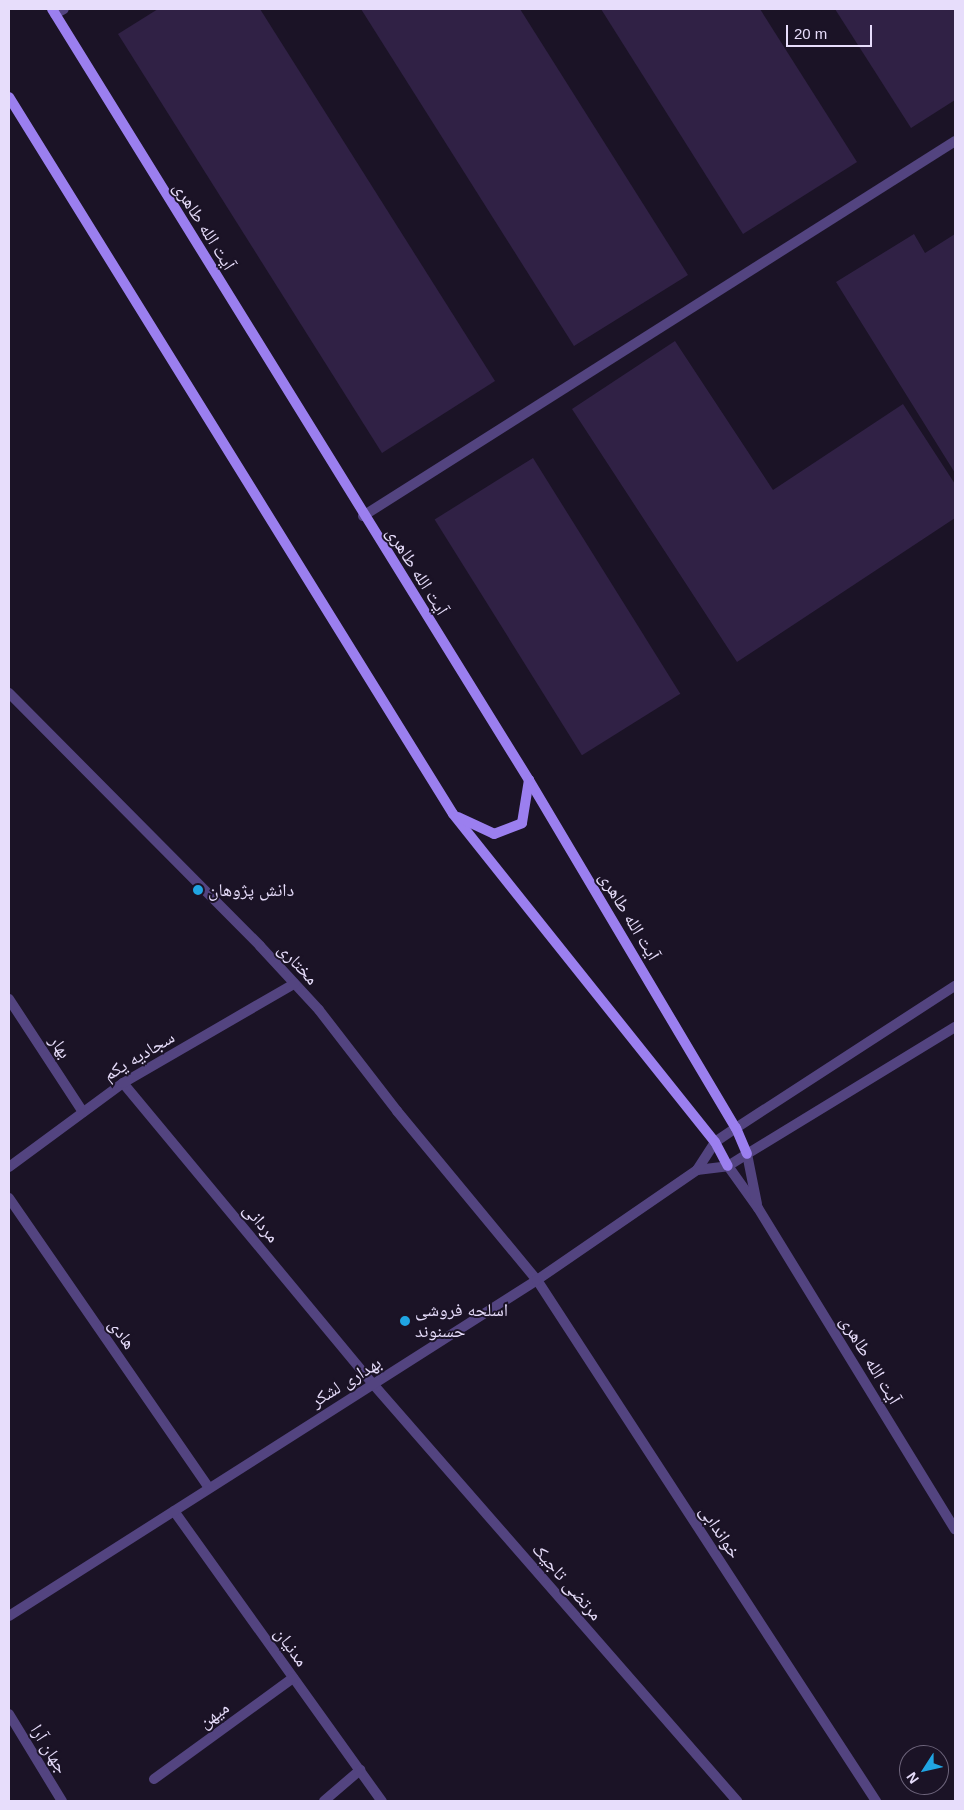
<!DOCTYPE html>
<meta charset="utf-8">
<style>
body{margin:0}
#map{position:relative;width:964px;height:1810px;overflow:hidden;background:#1b1326;font-family:Arial,"Noto Naskh Arabic",sans-serif}
div>[style]{position:absolute}
[style*='--x']{left:calc(var(--x)*1px);top:calc(var(--y)*1px);width:calc(var(--w)*1px);rotate:calc(var(--a)*1deg)}
.building>*{inset:0;background:#302145;transform-origin:0 0}
.service>*{height:10px;margin:-5px;padding:0 5px;transform-origin:5px;border-radius:5px;background:#534480}
.minor>*{height:10px;margin:-5px;padding:0 5px;transform-origin:5px;border-radius:5px;background:#534480}
.tertiary>*{height:10px;margin:-5px;padding:0 5px;transform-origin:5px;border-radius:5px;background:#534480}
.secondary>*{height:10px;margin:-5px;padding:0 5px;transform-origin:5px;border-radius:5px;background:#9b7fef}
.dots>*{width:14px;height:14px;translate:-50% -50%;box-sizing:border-box;border:2px solid #1b1326;border-radius:50%}
span{translate:-50% -50%;white-space:nowrap;text-align:center;line-height:1.15;-webkit-text-stroke:4px #1b1326;paint-order:stroke}
.street-label{font-size:18px;color:#e7ddfb}
.poi-label{font-size:18px;color:#e7ddfb}
.left{translate:0 -50%;text-align:left}
.frame{position:absolute;inset:0;border:10px solid #e7ddfb;pointer-events:none}
.north{position:absolute;left:899px;top:1745px;width:50px;height:50px;box-sizing:border-box;background:#1b1326;border:1px solid #6d647b;border-radius:50%;rotate:235deg;font-size:14px;font-weight:700;line-height:20px;text-align:center;color:#e7ddfb}
.north::after{content:'';display:block;margin:auto;width:18px;height:22px;background:#20a5e3;clip-path:polygon(50% 0,100% 100%,50% 72%,0 100%)}
.scale{position:absolute;left:786px;top:25px;width:86px;height:22px;box-sizing:border-box;border:2px solid #e7ddfb;border-top:0;padding-left:6px;font-size:15px;line-height:18px;white-space:nowrap;color:#e7ddfb;-webkit-text-stroke:4px #1b1326;paint-order:stroke}
</style>
<div id="map">
<div class="building">
<i style="clip-path:polygon(158px 9px,260px 9px,495px 381px,382px 453px,118px 34px)"></i>
<i style="clip-path:polygon(361px 9px,520px 9px,688px 275px,574px 346px)"></i>
<i style="clip-path:polygon(601px 9px,760px 9px,857px 162px,743px 234px)"></i>
<i style="clip-path:polygon(835px 9px,955px 9px,955px 100px,911px 128px)"></i>
<i style="clip-path:polygon(914px 234px,925px 253px,955px 234px,955px 473px,836px 282px)"></i>
<i style="clip-path:polygon(675px 341px,773px 490px,903px 404px,955px 484px,955px 518px,737px 662px,572px 409px)"></i>
<i style="left:533px;top:458px;width:278px;height:116px;rotate:58deg"></i>
</div>
<div class="service">
<i style="--x:736;--y:1128;--w:261;--a:-33"></i>
<i style="--x:728;--y:1166;--w:52;--a:54.5"></i>
<i style="--x:758;--y:1208;--w:377;--a:58.5"></i>
<i style="--x:757;--y:1204;--w:51;--a:-101.3"></i>
<i style="--x:747;--y:1154;--w:244;--a:-31.4"></i>
</div>
<div class="minor">
<i style="--x:55;--y:14;--w:10;--a:-29"></i>
<i style="--x:363;--y:516;--w:701;--a:-32.35"></i>
<i style="--x:9;--y:693;--w:356;--a:45.2"></i>
<i style="--x:260;--y:946;--w:87;--a:47.3"></i>
<i style="--x:319;--y:1010;--w:128;--a:52.3"></i>
<i style="--x:397;--y:1111;--w:219;--a:50.4"></i>
<i style="--x:537;--y:1280;--w:622;--a:56.95"></i>
<i style="--x:9;--y:999;--w:135;--a:56.8"></i>
<i style="--x:123;--y:1083;--w:391;--a:50.3"></i>
<i style="--x:373;--y:1384;--w:554;--a:48.88"></i>
<i style="--x:9;--y:1167;--w:142;--a:-36.4"></i>
<i style="--x:123;--y:1083;--w:198;--a:-30.1"></i>
<i style="--x:9;--y:1198;--w:352;--a:55.4"></i>
<i style="--x:174;--y:1511;--w:357;--a:54.4"></i>
<i style="--x:9;--y:1714;--w:102;--a:58.7"></i>
<i style="--x:154;--y:1779;--w:172;--a:-36"></i>
<i style="--x:324;--y:1801;--w:48;--a:-40.7"></i>
</div>
<div class="tertiary">
<i style="--x:697;--y:1170;--w:31;--a:-7"></i>
<i style="--x:728;--y:1166;--w:22;--a:-32"></i>
<i style="--x:9;--y:1616;--w:626;--a:-32.47"></i>
<i style="--x:537;--y:1280;--w:194;--a:-34.5"></i>
<i style="--x:697;--y:1170;--w:33;--a:-57"></i>
<i style="--x:715;--y:1142;--w:25;--a:-34"></i>
</div>
<div class="secondary">
<i style="--x:52;--y:9;--w:907;--a:58.26"></i>
<i style="--x:529;--y:780;--w:405;--a:59.3"></i>
<i style="--x:736;--y:1128;--w:28;--a:67"></i>
<i style="--x:9;--y:97;--w:843;--a:58.23"></i>
<i style="--x:453;--y:814;--w:420;--a:51.4"></i>
<i style="--x:715;--y:1142;--w:27;--a:62"></i>
<i style="--x:458;--y:817;--w:40;--a:25"></i>
<i style="--x:494;--y:834;--w:30;--a:-21"></i>
<i style="--x:522;--y:823;--w:44;--a:-80.8"></i>
</div>
<div class="dots">
<i style="left:198px;top:890px;background:#20a5e3"></i>
<i style="left:405px;top:1321px;background:#20a5e3"></i>
</div>
<div class="street-label">
<span style="left:204px;top:226px;rotate:58deg">آیت الله طاهری</span>
<span style="left:417px;top:571px;rotate:58deg">آیت الله طاهری</span>
<span style="left:629px;top:916px;rotate:59deg">آیت الله طاهری</span>
<span style="left:298px;top:964px;rotate:47deg">مختاری</span>
<span style="left:60px;top:1047px;rotate:56deg">بهار</span>
<span style="left:139px;top:1056px;rotate:-31deg">سجادیه یکم</span>
<span style="left:261px;top:1223px;rotate:50deg">مردانی</span>
<span style="left:122px;top:1334px;rotate:55deg">هادی</span>
<span style="left:870px;top:1360px;rotate:59deg">آیت الله طاهری</span>
<span style="left:346px;top:1382px;rotate:-32deg">بهداری لشکر</span>
<span style="left:720px;top:1532px;rotate:57deg">خواندابی</span>
<span style="left:567px;top:1582px;rotate:49deg">مرتضی تاجیک</span>
<span style="left:291px;top:1647px;rotate:54deg">مدنیان</span>
<span style="left:214px;top:1715px;rotate:-36deg">میهن</span>
<span style="left:49px;top:1749px;rotate:58deg">جهان آرا</span>
</div>
<div class="poi-label">
<span class="left" style="left:208px;top:890px">دانش پژوهان</span>
<span class="left" style="left:415px;top:1321px">اسلحه فروشی<br>حسنوند</span>
</div>
<div class="frame"></div>
<div class="north">N</div>
<div class="scale">20 m</div>
</div>
